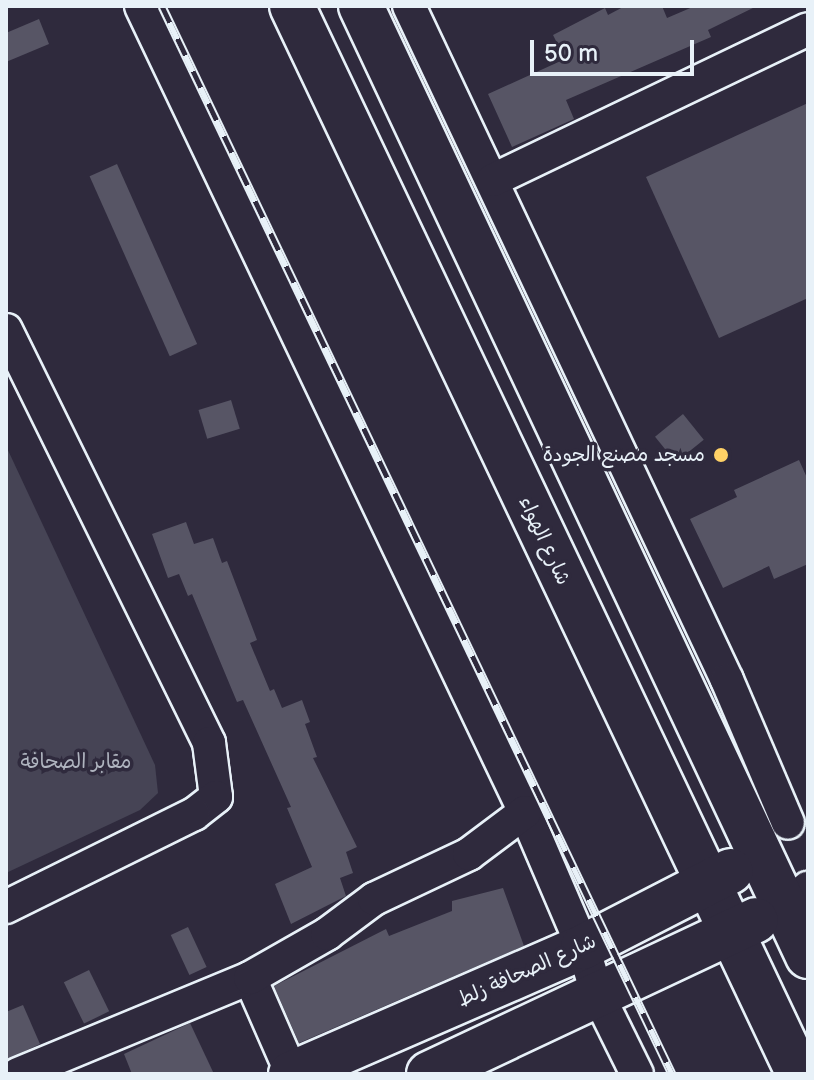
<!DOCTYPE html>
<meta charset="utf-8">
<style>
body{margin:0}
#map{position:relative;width:814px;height:1080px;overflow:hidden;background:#2f2a3d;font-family:"Balsamiq Sans","Playpen Sans Arabic",sans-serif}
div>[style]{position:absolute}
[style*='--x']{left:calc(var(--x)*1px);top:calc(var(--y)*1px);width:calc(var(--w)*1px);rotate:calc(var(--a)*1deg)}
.green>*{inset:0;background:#464455}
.building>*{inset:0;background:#575565;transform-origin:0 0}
.roads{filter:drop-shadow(2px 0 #e8f1f8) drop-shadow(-2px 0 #e8f1f8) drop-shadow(0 2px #e8f1f8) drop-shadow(0 -2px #e8f1f8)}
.minor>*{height:32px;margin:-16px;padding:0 16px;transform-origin:16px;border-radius:16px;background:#2f2a3d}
.highway>*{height:44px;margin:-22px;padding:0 22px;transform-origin:22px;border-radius:22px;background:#2f2a3d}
.rail>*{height:9px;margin-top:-4.5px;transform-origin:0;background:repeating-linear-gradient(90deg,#2f2a3d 0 18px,#e8f1f8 0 36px);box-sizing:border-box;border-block:2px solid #e8f1f8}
.dots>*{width:22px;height:22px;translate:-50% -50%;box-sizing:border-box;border:4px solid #2f2a3d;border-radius:50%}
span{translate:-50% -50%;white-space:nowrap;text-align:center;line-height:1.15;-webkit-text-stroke:7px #2f2a3d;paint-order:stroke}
.poi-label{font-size:20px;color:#e8f1f8}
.right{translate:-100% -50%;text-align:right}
.street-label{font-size:20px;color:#e8f1f8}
.park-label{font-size:20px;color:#afb4bf}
.frame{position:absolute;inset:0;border:8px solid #e8f1f8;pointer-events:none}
.scale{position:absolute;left:530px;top:40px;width:164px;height:36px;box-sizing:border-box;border:4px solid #e8f1f8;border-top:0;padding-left:10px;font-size:24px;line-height:28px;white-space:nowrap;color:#e8f1f8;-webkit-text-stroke:6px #2f2a3d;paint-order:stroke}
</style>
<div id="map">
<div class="green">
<i style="clip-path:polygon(6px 446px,155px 765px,158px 793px,140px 810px,6px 873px)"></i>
</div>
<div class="building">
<i style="clip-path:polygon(625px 6px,662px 6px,667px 18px,695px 6px,757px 6px,708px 30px,711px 37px,566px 100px,574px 119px,512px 147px,488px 94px,565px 59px,553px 35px,605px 8px,608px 15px)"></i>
<i style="clip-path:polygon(39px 19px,49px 44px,6px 62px,6px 33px)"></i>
<i style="clip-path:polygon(808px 103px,808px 298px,719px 338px,646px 177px)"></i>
<i style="left:117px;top:164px;width:197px;height:30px;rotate:66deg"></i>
<i style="left:231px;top:400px;width:30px;height:34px;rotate:73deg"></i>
<i style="left:683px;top:414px;width:33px;height:36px;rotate:51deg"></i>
<i style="clip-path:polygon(799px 460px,808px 480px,808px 564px,774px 579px,769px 566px,723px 588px,690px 519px,737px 497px,734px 490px)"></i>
<i style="clip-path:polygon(186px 522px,194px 544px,213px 538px,222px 563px,227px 561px,257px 640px,250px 643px,270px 691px,274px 689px,282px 708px,302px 700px,310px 722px,305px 724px,317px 757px,313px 758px,357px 847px,346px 852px,353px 873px,340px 878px,346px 896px,291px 924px,275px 884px,312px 867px,287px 808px,291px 807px,243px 700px,237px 702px,192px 594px,188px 596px,179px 574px,168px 578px,152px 534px)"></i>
<i style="clip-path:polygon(503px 888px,524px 946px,299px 1043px,274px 986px,386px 929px,389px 936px,452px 911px,452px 901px)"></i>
<i style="left:188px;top:927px;width:44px;height:19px;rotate:65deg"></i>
<i style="left:89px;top:970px;width:46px;height:28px;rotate:64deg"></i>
<i style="clip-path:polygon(23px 1005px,40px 1044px,6px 1060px,6px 1012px)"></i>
<i style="clip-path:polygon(190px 1023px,214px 1074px,132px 1074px,124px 1054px)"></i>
</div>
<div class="roads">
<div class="minor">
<i style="--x:141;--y:6;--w:893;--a:64.53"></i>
<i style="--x:525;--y:812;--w:147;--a:66.8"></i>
<i style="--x:583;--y:947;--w:48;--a:73.1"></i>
<i style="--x:597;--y:993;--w:90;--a:63.7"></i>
<i style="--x:409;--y:6;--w:745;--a:64.74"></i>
<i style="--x:727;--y:680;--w:155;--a:66.9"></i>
<i style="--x:493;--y:180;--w:349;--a:-25.6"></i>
<i style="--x:6;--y:330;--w:460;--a:63.8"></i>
<i style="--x:209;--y:743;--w:54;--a:82.6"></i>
<i style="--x:216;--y:797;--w:28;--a:142"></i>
<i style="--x:194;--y:814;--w:210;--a:153.7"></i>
<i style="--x:785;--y:907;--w:30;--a:-40"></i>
<i style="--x:250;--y:978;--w:105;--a:66.4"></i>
<i style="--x:18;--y:1074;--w:251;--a:-22.5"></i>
<i style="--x:250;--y:978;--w:89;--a:-29.7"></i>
<i style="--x:327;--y:934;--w:59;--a:-36.7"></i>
<i style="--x:374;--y:899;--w:105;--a:-25.3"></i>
<i style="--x:469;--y:854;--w:70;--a:-36.9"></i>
</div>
<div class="highway">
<i style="--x:292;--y:6;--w:1182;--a:64.61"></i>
<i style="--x:361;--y:6;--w:1050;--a:64.8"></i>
<i style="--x:291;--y:1074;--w:318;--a:-23.5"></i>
<i style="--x:583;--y:947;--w:166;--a:-27.2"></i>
<i style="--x:429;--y:1074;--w:361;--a:-25.2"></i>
</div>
</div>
<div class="rail">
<i style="--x:162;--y:6;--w:1184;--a:64.47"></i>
</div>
<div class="dots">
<i style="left:721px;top:455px;background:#ffd166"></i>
</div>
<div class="poi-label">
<span class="right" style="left:705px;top:455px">مسجد مصنع الجودة</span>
</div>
<div class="street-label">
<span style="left:544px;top:541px;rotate:65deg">شارع الهواء</span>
<span style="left:527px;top:971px;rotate:-24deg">شارع الصحافة زلط</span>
</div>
<div class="park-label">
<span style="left:76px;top:762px">مقابر الصحافة</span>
</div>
<div class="frame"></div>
<div class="scale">50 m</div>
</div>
